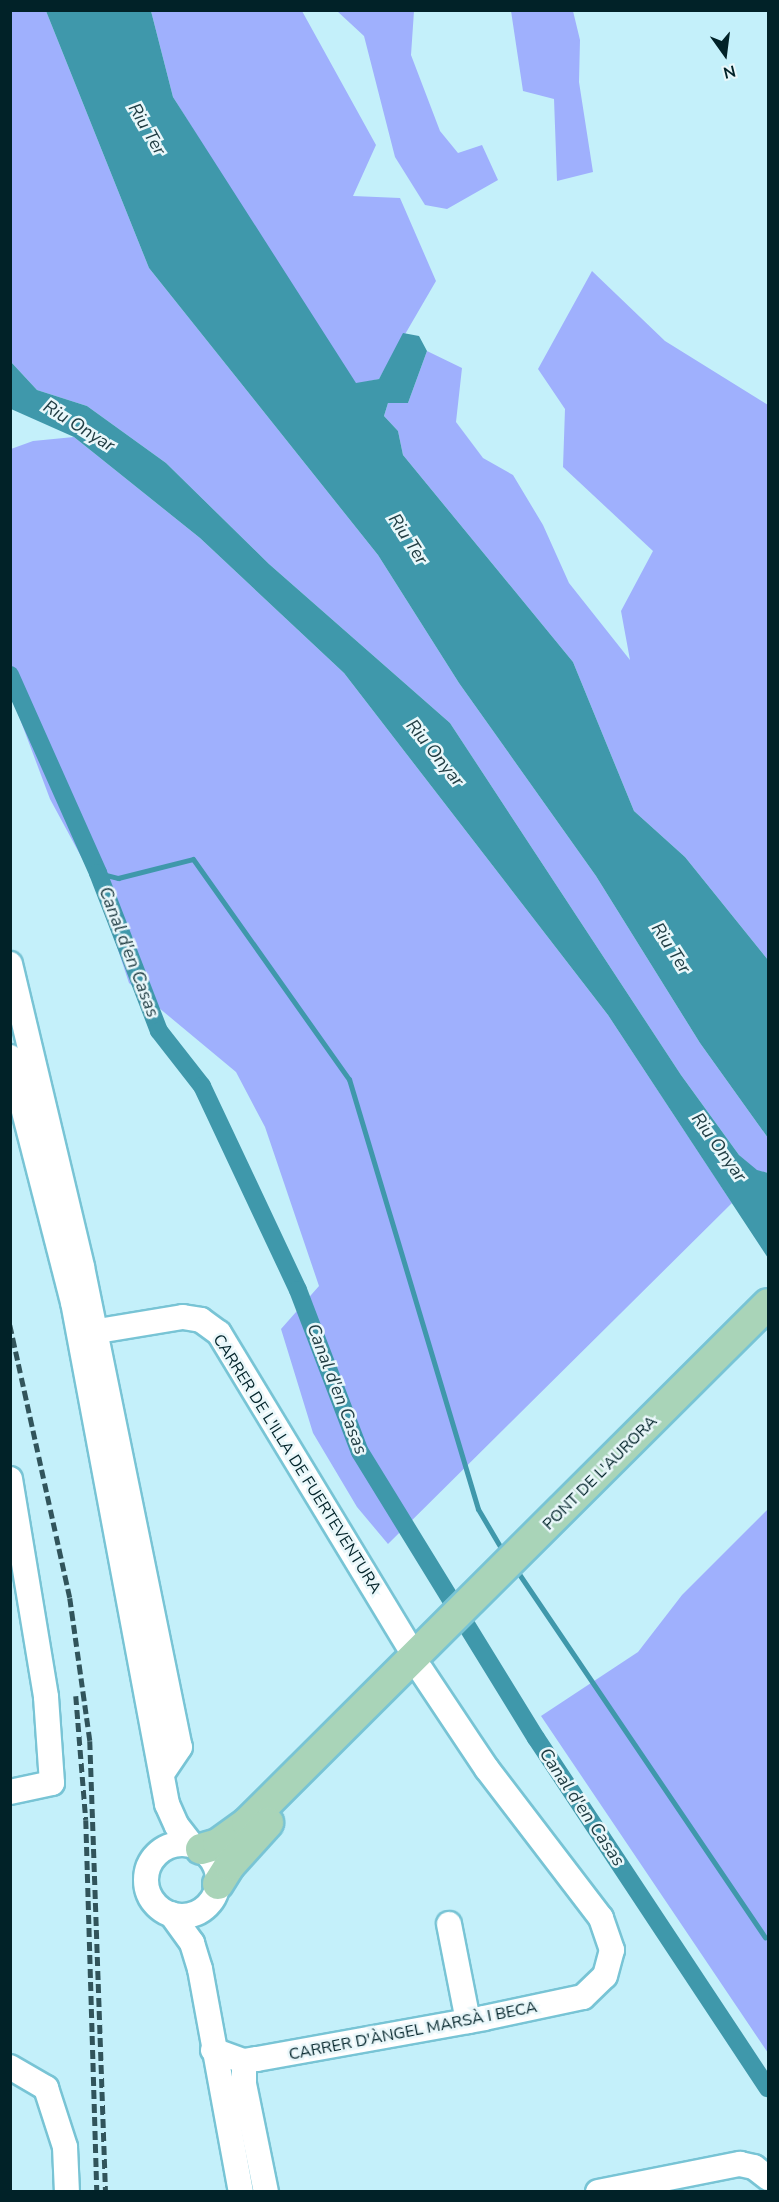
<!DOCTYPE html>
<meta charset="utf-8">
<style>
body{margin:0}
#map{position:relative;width:779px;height:2202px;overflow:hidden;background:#c4f0fa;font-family:"Nunito Sans",sans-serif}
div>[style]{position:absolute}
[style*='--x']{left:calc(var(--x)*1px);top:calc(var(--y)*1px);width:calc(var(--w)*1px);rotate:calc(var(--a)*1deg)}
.green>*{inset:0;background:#9fb0fd}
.water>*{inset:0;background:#3f98ab}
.stream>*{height:5px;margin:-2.5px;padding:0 2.5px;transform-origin:2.5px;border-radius:2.5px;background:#3f98ab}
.canal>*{height:18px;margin:-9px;padding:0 9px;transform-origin:9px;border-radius:9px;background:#3f98ab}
.roads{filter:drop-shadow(2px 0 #78c4d5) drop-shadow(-2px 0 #78c4d5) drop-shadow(0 2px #78c4d5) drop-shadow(0 -2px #78c4d5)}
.minor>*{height:24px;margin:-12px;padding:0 12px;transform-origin:12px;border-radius:12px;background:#fff}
.minor>.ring{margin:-12px;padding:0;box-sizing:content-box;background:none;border:24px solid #fff;border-radius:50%}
.major>*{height:30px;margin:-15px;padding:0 15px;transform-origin:15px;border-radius:15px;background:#a9d4b8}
.rail>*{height:4.5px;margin-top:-2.25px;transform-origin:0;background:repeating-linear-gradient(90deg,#31545b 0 9px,transparent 0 13.5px)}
span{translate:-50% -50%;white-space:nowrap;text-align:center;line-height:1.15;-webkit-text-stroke:5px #e9f7fa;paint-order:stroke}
.street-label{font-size:16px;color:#012228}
.water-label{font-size:18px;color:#213d43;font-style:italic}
.frame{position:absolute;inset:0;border:12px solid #012228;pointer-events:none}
.north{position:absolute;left:695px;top:24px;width:60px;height:60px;-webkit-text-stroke:4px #e9f7fa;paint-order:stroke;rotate:166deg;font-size:16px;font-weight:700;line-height:24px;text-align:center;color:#012228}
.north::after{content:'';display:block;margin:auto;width:21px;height:27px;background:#012228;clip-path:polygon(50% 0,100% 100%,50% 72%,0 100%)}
</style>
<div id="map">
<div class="green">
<i style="clip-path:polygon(11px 11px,46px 11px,149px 268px,378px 555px,459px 683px,596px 876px,700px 1043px,768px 1138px,768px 1173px,757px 1171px,739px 1155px,681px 1075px,450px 723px,269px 564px,166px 463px,87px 406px,37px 390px,11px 362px)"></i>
<i style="clip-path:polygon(151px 11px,302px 11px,376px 145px,353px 196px,400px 198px,436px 281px,379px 379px,356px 384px,269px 251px,173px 97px)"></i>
<i style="clip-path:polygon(337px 11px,414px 11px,411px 55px,440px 131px,458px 153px,482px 145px,498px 180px,447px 209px,425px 205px,395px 157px,364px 36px)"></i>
<i style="clip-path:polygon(511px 11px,573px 11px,580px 40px,579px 82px,593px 172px,557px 181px,554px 99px,523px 91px)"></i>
<i style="clip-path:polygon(592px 271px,665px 341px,768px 405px,768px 960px,685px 857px,634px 811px,573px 662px,403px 455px,398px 431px,384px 416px,388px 403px,408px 403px,427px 351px,462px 368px,456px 422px,483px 458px,513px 475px,543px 525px,569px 583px,630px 660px,621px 611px,653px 551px,563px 467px,565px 409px,538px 369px)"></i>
<i style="clip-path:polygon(74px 437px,200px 538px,344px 673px,608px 1015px,732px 1203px,388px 1544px,357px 1507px,313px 1433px,281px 1329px,319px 1286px,265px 1127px,236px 1072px,129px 983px,97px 886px,50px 799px,11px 695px,11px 449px,33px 441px)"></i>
<i style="clip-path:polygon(768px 1509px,768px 2053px,541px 1716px,638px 1652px,682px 1595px)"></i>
</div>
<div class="water">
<i style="clip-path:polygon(46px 11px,151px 11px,173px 97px,356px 383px,379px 379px,403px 333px,419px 336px,427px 351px,408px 403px,388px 403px,384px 416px,398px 431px,403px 455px,573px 662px,634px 811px,685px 857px,768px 960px,768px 1138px,700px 1043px,596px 876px,459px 683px,378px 555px,149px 268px)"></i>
<i style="clip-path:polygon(11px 362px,37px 390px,87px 406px,166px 463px,269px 564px,450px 723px,681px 1075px,739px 1155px,757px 1170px,768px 1173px,768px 1258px,608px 1015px,344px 673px,200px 538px,74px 437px,11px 409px)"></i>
</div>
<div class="stream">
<i style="--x:98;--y:873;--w:21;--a:14"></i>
<i style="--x:118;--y:878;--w:77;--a:-14.2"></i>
<i style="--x:193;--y:859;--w:270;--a:54.7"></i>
<i style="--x:349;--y:1079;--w:449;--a:73.3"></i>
<i style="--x:478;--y:1509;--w:51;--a:59.4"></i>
<i style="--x:515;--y:1568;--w:446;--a:55.9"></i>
</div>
<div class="canal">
<i style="--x:10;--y:675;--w:217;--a:66"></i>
<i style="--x:98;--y:873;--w:169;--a:68.9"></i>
<i style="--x:159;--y:1031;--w:70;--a:52"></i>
<i style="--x:202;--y:1086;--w:225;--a:64.8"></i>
<i style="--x:298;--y:1290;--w:173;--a:69.1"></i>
<i style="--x:360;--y:1452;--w:336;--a:58.4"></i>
<i style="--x:536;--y:1738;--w:420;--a:56.5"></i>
</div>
<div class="roads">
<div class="minor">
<i style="--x:10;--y:964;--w:311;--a:76.6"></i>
<i style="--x:82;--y:1267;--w:490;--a:78.5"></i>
<i style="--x:180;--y:1747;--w:32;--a:124"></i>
<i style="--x:10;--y:1057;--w:253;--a:75.6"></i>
<i style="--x:73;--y:1302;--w:511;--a:79.39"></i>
<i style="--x:167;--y:1804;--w:24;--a:66"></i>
<i style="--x:177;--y:1826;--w:24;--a:52"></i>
<i style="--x:80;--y:1334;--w:104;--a:-9.4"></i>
<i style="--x:183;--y:1317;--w:18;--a:9"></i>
<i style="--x:201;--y:1320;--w:22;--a:36"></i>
<i style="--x:219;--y:1333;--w:378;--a:58.8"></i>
<i style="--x:10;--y:1479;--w:221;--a:80.6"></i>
<i style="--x:46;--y:1697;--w:86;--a:86"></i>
<i style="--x:52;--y:1783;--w:43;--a:167.9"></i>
<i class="ring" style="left:146px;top:1844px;width:48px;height:48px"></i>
<i style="--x:171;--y:1914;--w:36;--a:54"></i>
<i style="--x:192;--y:1943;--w:27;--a:73"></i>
<i style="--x:200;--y:1969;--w:227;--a:79.6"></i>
<i style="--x:449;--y:1924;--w:99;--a:78.9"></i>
<i style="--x:213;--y:2050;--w:33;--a:20"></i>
<i style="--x:244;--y:2061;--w:13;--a:-9"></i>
<i style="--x:257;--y:2059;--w:231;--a:-10.2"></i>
<i style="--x:484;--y:2018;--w:101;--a:-12"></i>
<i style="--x:583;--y:1997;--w:30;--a:-44"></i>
<i style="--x:605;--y:1976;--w:27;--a:-75"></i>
<i style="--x:612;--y:1950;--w:34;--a:-109"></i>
<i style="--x:601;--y:1918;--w:188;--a:-127.4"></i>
<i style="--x:487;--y:1769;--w:119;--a:-123.7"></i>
<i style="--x:244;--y:2061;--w:23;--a:90"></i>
<i style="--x:244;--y:2084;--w:110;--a:78.5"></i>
<i style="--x:10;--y:2067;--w:42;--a:30.3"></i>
<i style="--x:46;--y:2088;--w:62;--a:72.1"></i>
<i style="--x:65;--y:2147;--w:45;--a:87.5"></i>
<i style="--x:598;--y:2192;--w:145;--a:-11.2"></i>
<i style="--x:740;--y:2164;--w:14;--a:12"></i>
<i style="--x:754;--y:2167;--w:18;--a:38"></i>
</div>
<div class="major">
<i style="--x:201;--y:1849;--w:18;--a:-16"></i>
<i style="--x:218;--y:1844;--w:36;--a:-36"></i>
<i style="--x:247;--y:1823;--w:735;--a:-44.89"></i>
<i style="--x:218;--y:1884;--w:22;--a:-58"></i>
<i style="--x:230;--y:1865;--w:57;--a:-47.9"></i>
</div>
</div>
<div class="rail">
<i style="--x:10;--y:1325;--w:280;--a:77.6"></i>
<i style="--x:70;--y:1598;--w:144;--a:82"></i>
<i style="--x:90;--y:1741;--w:451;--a:88"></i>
<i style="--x:76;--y:1696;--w:124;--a:85.4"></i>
<i style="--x:86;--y:1820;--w:372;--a:88.3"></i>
</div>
<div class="street-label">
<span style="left:297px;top:1464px;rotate:58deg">CARRER DE L'ILLA DE FUERTEVENTURA</span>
<span style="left:600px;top:1473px;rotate:-45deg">PONT DE L'AURORA</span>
<span style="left:413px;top:2031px;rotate:-11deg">CARRER D'ÀNGEL MARSÀ I BECA</span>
</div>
<div class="water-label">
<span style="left:147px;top:129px;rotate:60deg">Riu Ter</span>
<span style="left:79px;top:426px;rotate:32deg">Riu Onyar</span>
<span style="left:408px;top:539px;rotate:57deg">Riu Ter</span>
<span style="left:435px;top:753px;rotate:51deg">Riu Onyar</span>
<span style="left:671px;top:948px;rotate:57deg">Riu Ter</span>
<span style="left:129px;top:952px;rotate:69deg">Canal d'en Casas</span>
<span style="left:719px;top:1147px;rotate:54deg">Riu Onyar</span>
<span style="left:337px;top:1389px;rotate:69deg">Canal d'en Casas</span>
<span style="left:582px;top:1807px;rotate:56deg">Canal d'en Casas</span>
</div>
<div class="frame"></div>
<div class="north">N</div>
</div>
